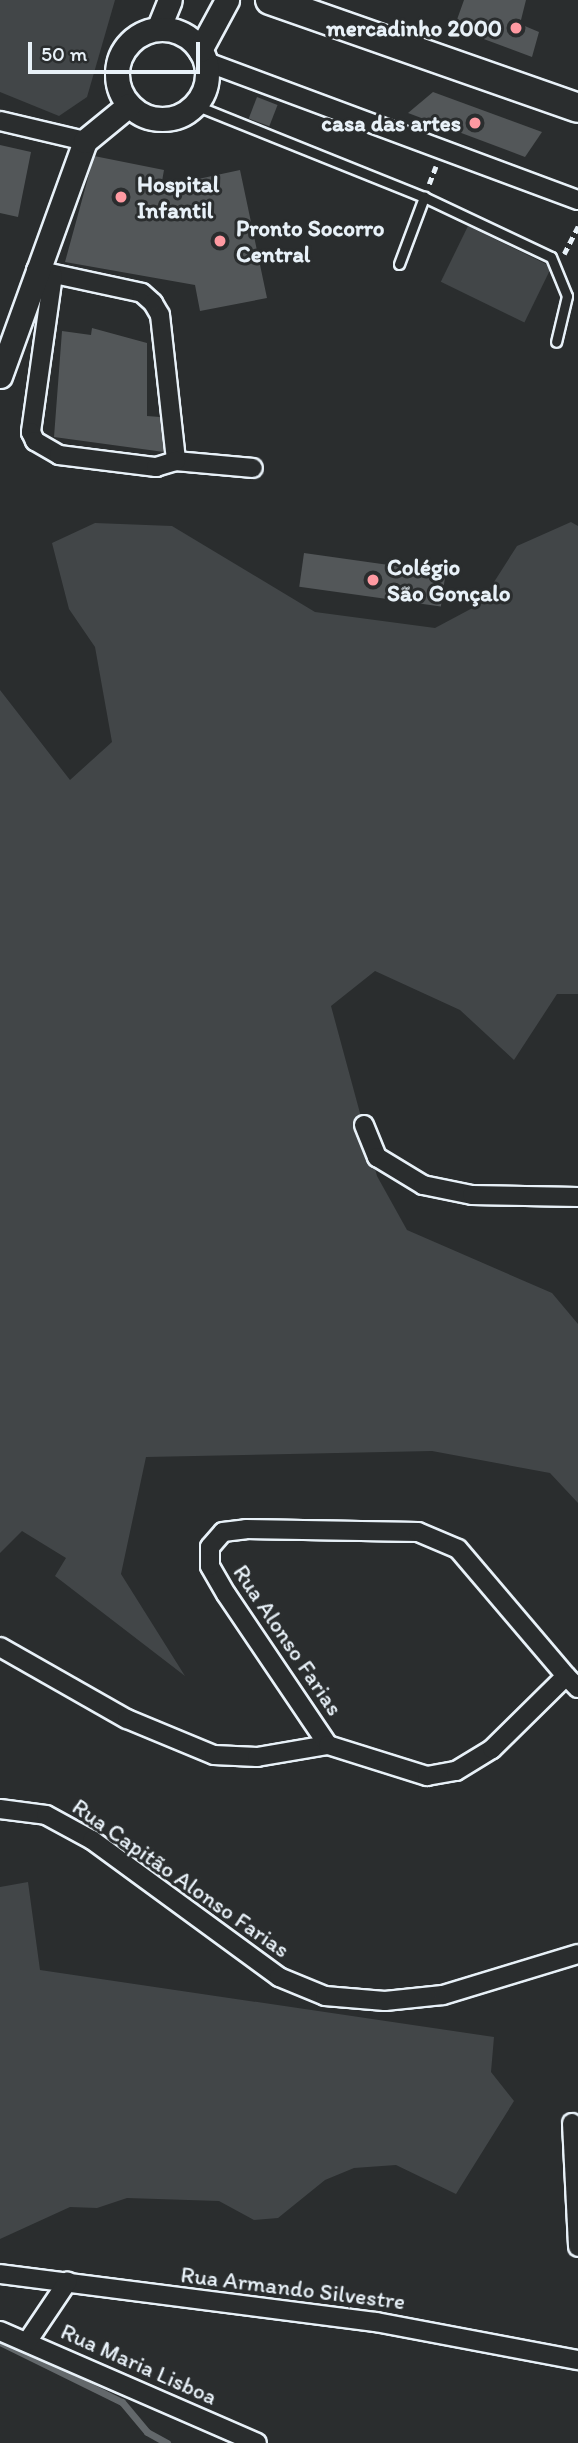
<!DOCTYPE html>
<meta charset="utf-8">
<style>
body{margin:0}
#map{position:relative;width:578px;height:2443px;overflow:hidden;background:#2a2d2e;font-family:Itim,sans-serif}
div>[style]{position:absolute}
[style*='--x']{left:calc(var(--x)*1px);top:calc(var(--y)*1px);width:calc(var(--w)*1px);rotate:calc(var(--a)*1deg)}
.green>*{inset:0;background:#424648;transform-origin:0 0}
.stream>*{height:7px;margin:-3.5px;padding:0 3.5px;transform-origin:3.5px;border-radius:3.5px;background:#63686b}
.building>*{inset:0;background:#535759;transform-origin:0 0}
.path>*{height:4.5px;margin-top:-2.25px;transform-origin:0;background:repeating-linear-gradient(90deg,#e8f1f8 0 7px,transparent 0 12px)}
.roads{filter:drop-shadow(2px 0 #e8f1f8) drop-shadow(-2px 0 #e8f1f8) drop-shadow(0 2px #e8f1f8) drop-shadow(0 -2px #e8f1f8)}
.service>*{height:9px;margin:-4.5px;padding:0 4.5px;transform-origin:4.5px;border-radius:4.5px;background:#2a2d2e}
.minor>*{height:18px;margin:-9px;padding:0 9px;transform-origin:9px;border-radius:9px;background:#2a2d2e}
.tertiary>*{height:23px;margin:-11.5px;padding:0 11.5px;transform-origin:11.5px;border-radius:11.5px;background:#2a2d2e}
.tertiary>.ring{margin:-11.5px;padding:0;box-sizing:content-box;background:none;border:23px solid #2a2d2e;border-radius:50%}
.primary>*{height:28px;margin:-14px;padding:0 14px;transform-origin:14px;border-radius:14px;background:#2a2d2e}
.dots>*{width:19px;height:19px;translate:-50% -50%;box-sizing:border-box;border:4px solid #2a2d2e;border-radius:50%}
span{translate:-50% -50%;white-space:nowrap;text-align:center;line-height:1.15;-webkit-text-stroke:6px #2a2d2e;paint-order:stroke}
.poi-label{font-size:23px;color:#e8f1f8;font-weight:700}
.right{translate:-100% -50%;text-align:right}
.left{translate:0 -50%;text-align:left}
.street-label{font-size:23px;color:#e8f1f8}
.scale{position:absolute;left:28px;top:42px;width:172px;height:32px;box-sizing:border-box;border:4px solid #e8f1f8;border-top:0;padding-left:9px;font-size:21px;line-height:24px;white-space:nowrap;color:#e8f1f8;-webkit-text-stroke:5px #2a2d2e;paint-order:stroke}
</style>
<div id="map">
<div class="green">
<i style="clip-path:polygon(0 0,115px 0,87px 97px,59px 116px,0 92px)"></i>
<i style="left:468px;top:226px;width:93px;height:62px;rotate:26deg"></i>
<i style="clip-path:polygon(571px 522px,578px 526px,578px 994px,557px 994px,514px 1060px,460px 1010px,375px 971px,331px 1006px,377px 1176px,407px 1230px,552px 1293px,578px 1324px,578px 1503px,550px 1473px,432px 1451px,146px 1457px,121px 1574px,185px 1676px,55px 1576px,66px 1558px,22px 1531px,0 1553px,0 690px,70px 780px,112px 742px,95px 647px,69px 609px,52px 543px,95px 523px,172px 526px,315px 612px,435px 628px,480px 604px,517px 546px)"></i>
<i style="clip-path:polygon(28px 1882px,40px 1970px,494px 2037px,491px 2072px,514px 2101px,456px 2194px,396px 2165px,354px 2168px,325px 2180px,278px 2218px,254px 2220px,219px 2201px,127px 2198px,97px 2208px,70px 2207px,0 2239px,0 1887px)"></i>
</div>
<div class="stream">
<i style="--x:0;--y:2342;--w:136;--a:26.2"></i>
<i style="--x:122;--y:2402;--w:39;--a:50"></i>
<i style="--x:147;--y:2432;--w:23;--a:29"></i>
</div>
<div class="building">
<i style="clip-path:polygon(464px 0,526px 0,520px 24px,539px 32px,532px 57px,454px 28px)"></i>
<i style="clip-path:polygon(433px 92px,542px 132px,525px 157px,408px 113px)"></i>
<i style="left:257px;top:97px;width:22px;height:23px;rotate:21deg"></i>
<i style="clip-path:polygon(0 145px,31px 152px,18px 217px,0 213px)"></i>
<i style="clip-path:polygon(94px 156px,164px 170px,161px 187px,240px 170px,267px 298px,200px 311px,195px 285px,65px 262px)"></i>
<i style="clip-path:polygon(92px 328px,147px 343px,147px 416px,160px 417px,164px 452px,54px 437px,62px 331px,91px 335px)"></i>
<i style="left:304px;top:553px;width:143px;height:34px;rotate:8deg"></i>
</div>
<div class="path">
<i style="--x:429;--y:184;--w:19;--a:-69"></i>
<i style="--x:564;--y:254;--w:31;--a:-63"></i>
</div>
<div class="roads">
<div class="service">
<i style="--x:195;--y:105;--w:247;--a:21.9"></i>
<i style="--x:424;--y:197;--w:140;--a:25.3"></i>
<i style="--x:551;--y:257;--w:42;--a:67.7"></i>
<i style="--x:567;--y:296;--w:47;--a:103.4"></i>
<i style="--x:399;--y:264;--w:72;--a:-69.5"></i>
</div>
<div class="minor">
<i style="--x:204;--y:61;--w:399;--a:20.4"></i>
<i style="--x:0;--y:121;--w:87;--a:13.2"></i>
<i style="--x:36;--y:270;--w:108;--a:12.2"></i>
<i style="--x:142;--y:293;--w:15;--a:42"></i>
<i style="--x:153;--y:303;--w:14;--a:60"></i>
<i style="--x:160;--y:315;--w:147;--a:83.7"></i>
<i style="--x:176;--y:461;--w:77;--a:5.2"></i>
<i style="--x:53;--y:275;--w:159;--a:98"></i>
<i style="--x:31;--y:432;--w:10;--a:66"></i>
<i style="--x:35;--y:441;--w:28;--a:30"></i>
<i style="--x:59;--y:455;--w:98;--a:7.1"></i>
<i style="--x:156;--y:467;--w:21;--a:-17"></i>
<i style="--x:364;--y:1125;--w:35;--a:68"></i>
<i style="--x:377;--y:1157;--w:54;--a:31.3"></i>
<i style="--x:423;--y:1185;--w:50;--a:11.5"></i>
<i style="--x:472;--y:1195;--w:106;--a:1.1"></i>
<i style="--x:0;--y:1647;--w:146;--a:29.6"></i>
<i style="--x:127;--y:1719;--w:94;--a:22.5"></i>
<i style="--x:214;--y:1755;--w:43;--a:2.7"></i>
<i style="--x:257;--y:1757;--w:72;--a:-9.6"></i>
<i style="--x:328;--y:1745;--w:182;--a:-124"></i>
<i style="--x:226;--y:1594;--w:32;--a:-120"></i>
<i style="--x:210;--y:1566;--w:19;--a:-90"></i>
<i style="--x:210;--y:1547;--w:20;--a:-49"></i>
<i style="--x:223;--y:1532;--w:23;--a:-7"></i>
<i style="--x:246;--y:1529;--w:172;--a:1"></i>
<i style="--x:418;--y:1532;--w:43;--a:23"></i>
<i style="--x:458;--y:1549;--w:167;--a:49.6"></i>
<i style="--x:328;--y:1745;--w:104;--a:17.4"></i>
<i style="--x:427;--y:1776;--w:29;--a:-10"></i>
<i style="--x:456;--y:1771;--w:42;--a:-31.4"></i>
<i style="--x:492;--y:1749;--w:104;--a:-44.6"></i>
<i style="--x:566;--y:1676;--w:17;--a:45"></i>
<i style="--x:0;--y:1809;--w:46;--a:7.4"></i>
<i style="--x:46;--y:1815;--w:52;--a:28.5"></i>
<i style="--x:92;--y:1840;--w:232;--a:36.2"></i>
<i style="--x:279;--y:1977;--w:50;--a:22.4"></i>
<i style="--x:325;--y:1996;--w:60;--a:4.8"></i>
<i style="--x:385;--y:2001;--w:58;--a:-5.9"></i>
<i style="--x:443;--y:1995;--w:141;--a:-16.9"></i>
<i style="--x:572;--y:2123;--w:124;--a:87.2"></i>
<i style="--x:0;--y:2274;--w:379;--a:7.3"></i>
<i style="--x:376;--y:2322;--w:206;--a:10.7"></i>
<i style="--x:0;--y:2331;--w:280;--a:23.5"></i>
<i style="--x:27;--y:2342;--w:73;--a:-56.1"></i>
</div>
<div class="tertiary">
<i style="--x:159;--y:27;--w:29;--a:-68"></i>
<i class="ring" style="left:117px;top:29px;width:67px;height:67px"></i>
<i style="--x:200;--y:50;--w:57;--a:-61.6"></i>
<i style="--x:0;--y:376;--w:250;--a:-70.1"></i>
<i style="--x:85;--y:141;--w:57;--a:-39.3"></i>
</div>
<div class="primary">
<i style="--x:270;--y:0;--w:326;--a:19.3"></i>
</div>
</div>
<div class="dots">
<i style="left:516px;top:28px;background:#ff9aa2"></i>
<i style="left:475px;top:123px;background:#ff9aa2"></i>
<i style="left:121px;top:197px;background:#ff9aa2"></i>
<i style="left:220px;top:241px;background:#ff9aa2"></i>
<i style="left:373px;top:580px;background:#ff9aa2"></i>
</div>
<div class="poi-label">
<span class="right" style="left:502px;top:28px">mercadinho 2000</span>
<span class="right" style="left:461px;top:123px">casa das artes</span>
<span class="left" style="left:137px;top:197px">Hospital<br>Infantil</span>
<span class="left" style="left:236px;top:241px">Pronto Socorro<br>Central</span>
<span class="left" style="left:387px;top:580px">Colégio<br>São Gonçalo</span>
</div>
<div class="street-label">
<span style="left:288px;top:1640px;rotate:56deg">Rua Alonso Farias</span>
<span style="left:181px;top:1878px;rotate:35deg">Rua Capitão Alonso Farias</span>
<span style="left:293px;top:2288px;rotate:7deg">Rua Armando Silvestre</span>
<span style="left:139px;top:2364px;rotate:24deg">Rua Maria Lisboa</span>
</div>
<div class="scale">50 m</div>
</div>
